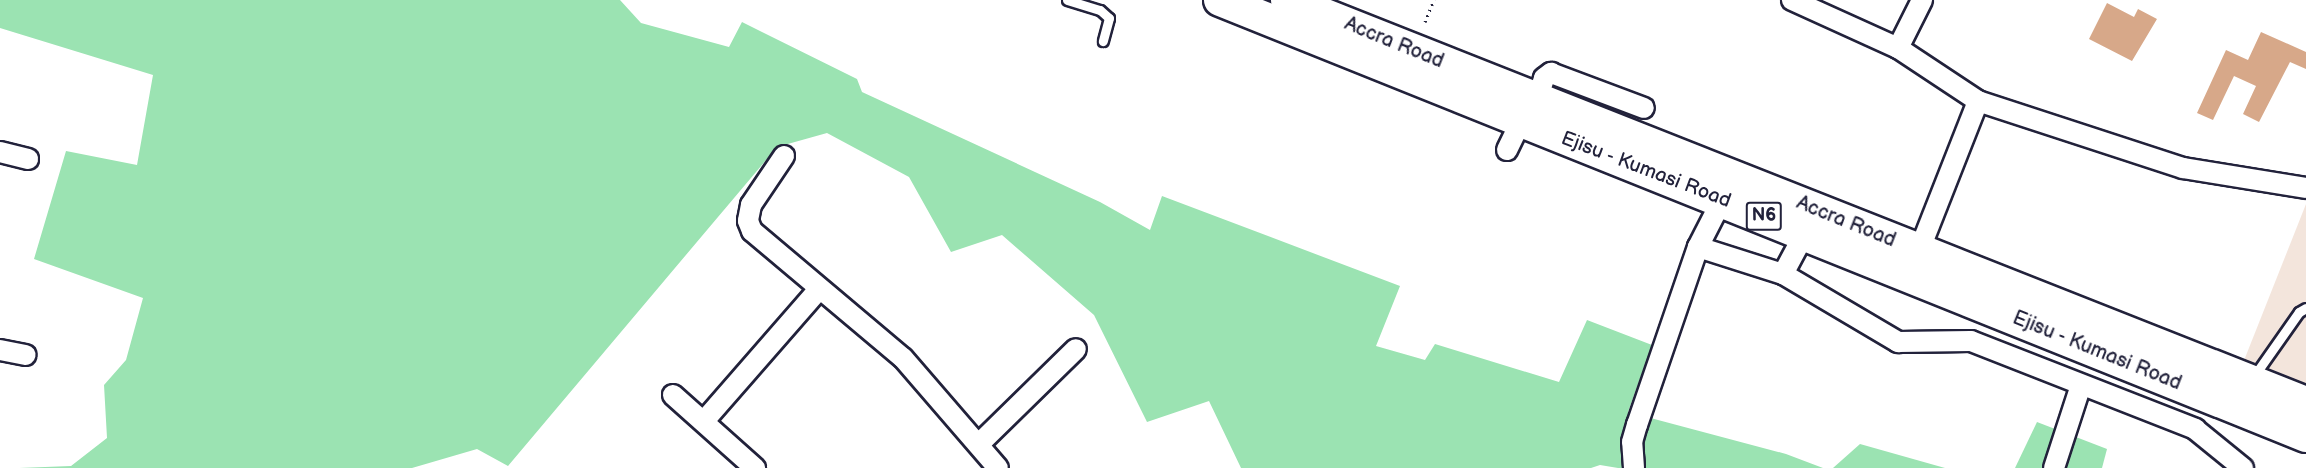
<!DOCTYPE html>
<style>
body{margin:0}
#map{position:relative;width:2306px;height:468px;overflow:hidden;background:#fff;font-family:"Balsamiq Sans",sans-serif}
div>[style]{position:absolute}
[style*='--x']{left:calc(var(--x)*1px);top:calc(var(--y)*1px);width:calc(var(--w)*1px);rotate:calc(var(--a)*1deg)}
.built>*{inset:0;background:#f3e5dc}
.green>*{inset:0;background:#9be3b2}
.building>*{inset:0;background:#d7a889}
.path>*{height:3px;margin-top:-1.5px;transform-origin:0;background:repeating-linear-gradient(90deg,#22223b 0 1.5px,transparent 0 6px)}
.roads{filter:drop-shadow(2px 0 #22223b) drop-shadow(-2px 0 #22223b) drop-shadow(0 2px #22223b) drop-shadow(0 -2px #22223b)}
.service>*{height:9px;margin:-4.5px;padding:0 4.5px;transform-origin:4.5px;border-radius:4.5px;background:#fff}
.minor>*{height:20px;margin:-10px;padding:0 10px;transform-origin:10px;border-radius:10px;background:#fff}
.trunk>*{height:32px;margin:-16px;padding:0 16px;transform-origin:16px;border-radius:16px;background:#fff}
span{translate:-50% -50%;white-space:nowrap;text-align:center;line-height:1.15;-webkit-text-stroke:4.5px #fff;paint-order:stroke}
.shield-label span{padding:2px 4px;background:#fff;border:2px solid;border-radius:4px;-webkit-text-stroke-width:0}
.shield-label{font-size:18px;color:#22223b;font-weight:700}
.street-label{font-size:20px;color:#22223b}
</style>
<div id="map">
<div class="built">
<i style="clip-path:polygon(2306px 204px,2306px 387px,2243px 363px)"></i>
</div>
<div class="green">
<i style="clip-path:polygon(0 0,620px 0,641px 23px,729px 47px,742px 22px,857px 79px,862px 92px,1100px 202px,1150px 230px,1162px 196px,1400px 286px,1376px 346px,1425px 360px,1435px 344px,1559px 382px,1587px 320px,1652px 345px,1628px 412px,1786px 454px,1823px 468px,1618px 468px,1600px 465px,1591px 468px,1241px 468px,1209px 401px,1147px 422px,1094px 315px,1002px 235px,951px 252px,909px 177px,827px 133px,777px 147px,508px 466px,477px 449px,412px 468px,19px 468px,71px 466px,107px 438px,104px 385px,126px 360px,143px 298px,34px 259px,66px 151px,137px 165px,153px 75px,0 28px)"></i>
<i style="clip-path:polygon(2037px 422px,2107px 449px,2102px 468px,2015px 468px)"></i>
<i style="clip-path:polygon(1860px 444px,1945px 468px,1833px 468px)"></i>
</div>
<div class="building">
<i style="clip-path:polygon(2107px 3px,2134px 17px,2138px 9px,2157px 19px,2132px 61px,2089px 39px)"></i>
<i style="clip-path:polygon(2261px 32px,2306px 52px,2306px 69px,2290px 62px,2259px 122px,2243px 114px,2256px 86px,2234px 76px,2213px 120px,2197px 113px,2226px 50px,2248px 60px)"></i>
</div>
<div class="path">
<i style="--x:1425;--y:22;--w:24;--a:-68"></i>
</div>
<div class="roads">
<div class="service">
<i style="--x:1067;--y:0;--w:34;--a:17"></i>
<i style="--x:1100;--y:10;--w:12;--a:42"></i>
<i style="--x:1109;--y:18;--w:24;--a:105"></i>
<i style="--x:2254;--y:376;--w:78;--a:-54.9"></i>
<i style="--x:2299;--y:312;--w:8;--a:-30"></i>
</div>
<div class="minor">
<i style="--x:1792;--y:0;--w:116;--a:24.4"></i>
<i style="--x:1898;--y:48;--w:96;--a:33.5"></i>
<i style="--x:1978;--y:101;--w:216;--a:18.1"></i>
<i style="--x:2183;--y:168;--w:125;--a:9.2"></i>
<i style="--x:1898;--y:48;--w:54;--a:-63.4"></i>
<i style="--x:1537;--y:100;--w:23;--a:-72"></i>
<i style="--x:1544;--y:78;--w:9;--a:-36"></i>
<i style="--x:1551;--y:73;--w:99;--a:20.6"></i>
<i style="--x:1507;--y:150;--w:32;--a:-64"></i>
<i style="--x:0;--y:152;--w:29;--a:14"></i>
<i style="--x:784;--y:156;--w:59;--a:124"></i>
<i style="--x:751;--y:205;--w:16;--a:101"></i>
<i style="--x:748;--y:221;--w:11;--a:68"></i>
<i style="--x:752;--y:231;--w:197;--a:40.1"></i>
<i style="--x:903;--y:358;--w:145;--a:49.2"></i>
<i style="--x:1698;--y:247;--w:89;--a:17.6"></i>
<i style="--x:1783;--y:274;--w:134;--a:30.6"></i>
<i style="--x:1898;--y:342;--w:73;--a:-0.8"></i>
<i style="--x:1971;--y:341;--w:241;--a:21.4"></i>
<i style="--x:2195;--y:429;--w:62;--a:39.1"></i>
<i style="--x:1919;--y:251;--w:161;--a:-68.5"></i>
<i style="--x:1783;--y:274;--w:47;--a:-61.8"></i>
<i style="--x:0;--y:350;--w:26;--a:11"></i>
<i style="--x:673;--y:395;--w:110;--a:41.7"></i>
<i style="--x:704;--y:421;--w:175;--a:-48.9"></i>
<i style="--x:980;--y:443;--w:134;--a:-44.4"></i>
<i style="--x:1634;--y:468;--w:26;--a:-94"></i>
<i style="--x:1632;--y:442;--w:18;--a:-74"></i>
<i style="--x:1637;--y:425;--w:188;--a:-71.1"></i>
<i style="--x:1698;--y:247;--w:53;--a:-62.9"></i>
<i style="--x:2054;--y:468;--w:87;--a:-72"></i>
</div>
<div class="trunk">
<i style="--x:1220;--y:0;--w:1170;--a:21.87"></i>
<i style="--x:1287;--y:0;--w:1096;--a:21.58"></i>
</div>
</div>
<div class="shield-label">
<span style="left:1764px;top:216px">N6</span>
</div>
<div class="street-label">
<span style="left:1394px;top:43px;rotate:22deg">Accra Road</span>
<span style="left:1646px;top:170px;rotate:21deg">Ejisu - Kumasi Road</span>
<span style="left:1846px;top:222px;rotate:22deg">Accra Road</span>
<span style="left:2097px;top:351px;rotate:22deg">Ejisu - Kumasi Road</span>
</div>
</div>
